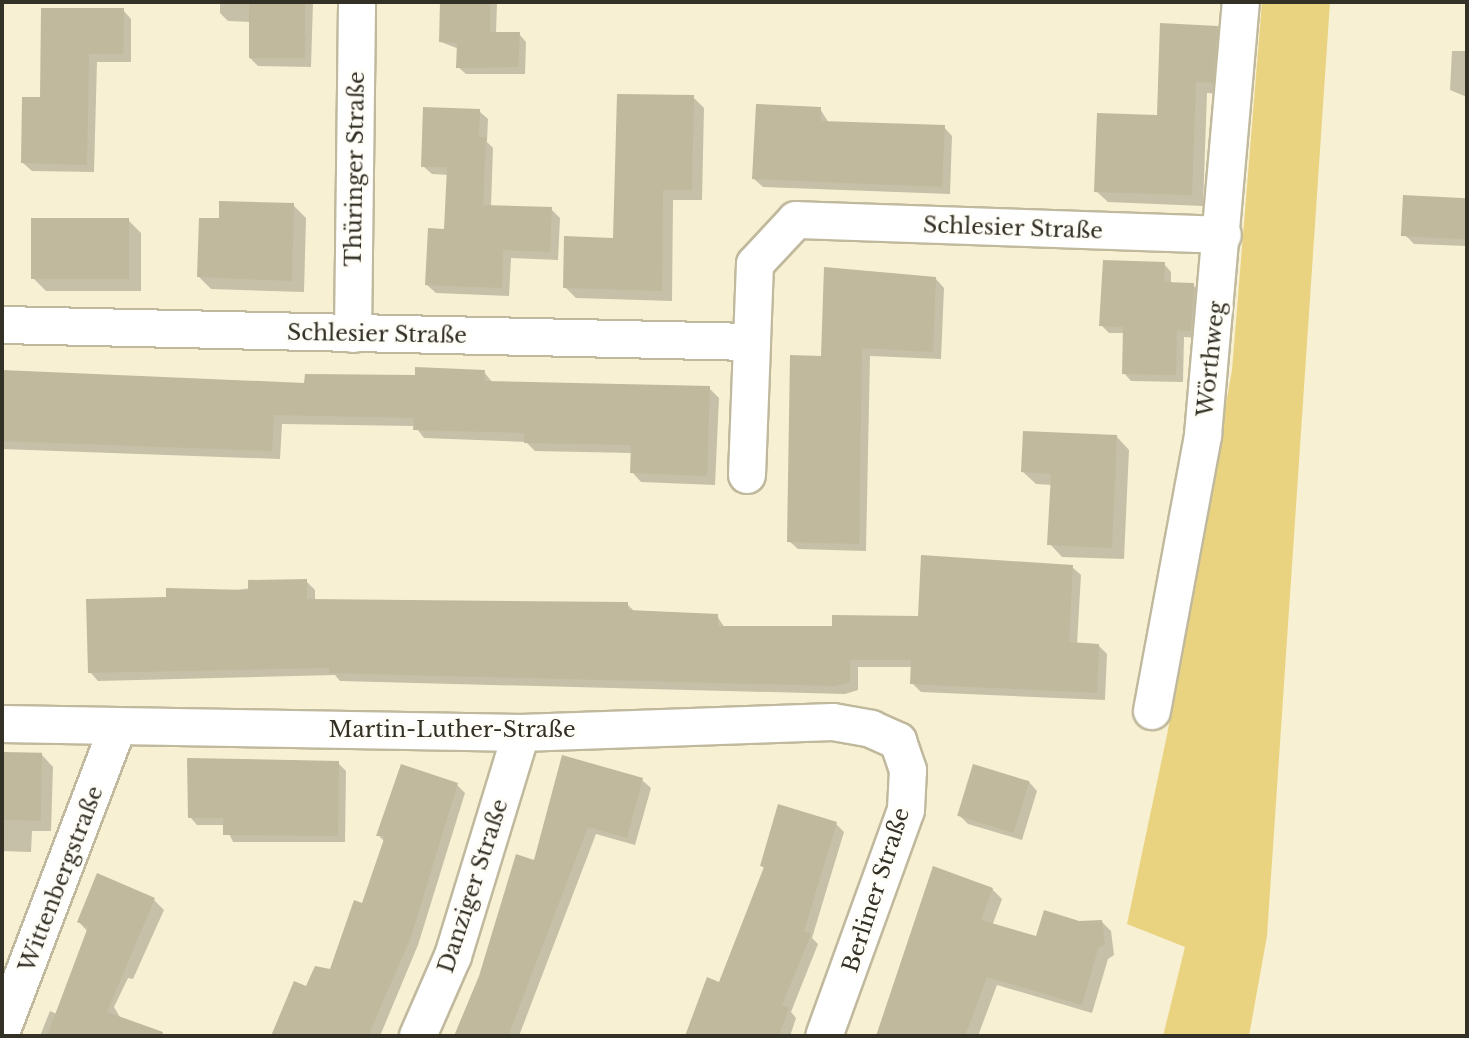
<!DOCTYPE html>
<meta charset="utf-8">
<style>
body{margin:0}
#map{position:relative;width:1469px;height:1038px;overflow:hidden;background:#f8f0d3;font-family:"Libre Baskerville",serif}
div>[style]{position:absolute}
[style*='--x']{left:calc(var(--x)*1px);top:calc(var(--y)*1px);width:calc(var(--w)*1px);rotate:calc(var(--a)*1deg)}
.green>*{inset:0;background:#e9d381}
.shadow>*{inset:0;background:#0003}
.building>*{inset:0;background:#c0b99d;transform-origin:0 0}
.roads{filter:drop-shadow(2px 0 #c0b99d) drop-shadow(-2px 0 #c0b99d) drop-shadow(0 2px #c0b99d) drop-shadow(0 -2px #c0b99d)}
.street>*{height:36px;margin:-18px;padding:0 18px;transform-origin:18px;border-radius:18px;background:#fff}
span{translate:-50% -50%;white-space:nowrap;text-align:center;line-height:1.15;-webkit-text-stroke:6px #fffdf7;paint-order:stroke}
.street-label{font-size:22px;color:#333025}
.frame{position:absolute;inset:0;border:4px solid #333025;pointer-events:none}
</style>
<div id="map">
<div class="green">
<i style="clip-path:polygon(1262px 2px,1330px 2px,1267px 936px,1249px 1036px,1163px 1036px,1185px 947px,1127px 924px,1167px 735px,1232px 370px)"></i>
</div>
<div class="shadow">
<i style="clip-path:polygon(220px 2px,313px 2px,311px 67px,258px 66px,250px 58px,251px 22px,228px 21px,220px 13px)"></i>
<i style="clip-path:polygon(442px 2px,497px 2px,496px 34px,519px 34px,526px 42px,525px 74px,466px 74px,458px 67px,459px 49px,441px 42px)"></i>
<i style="clip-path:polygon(123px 10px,131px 19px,131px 62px,97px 62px,94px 172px,32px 171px,23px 163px,42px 99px)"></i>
<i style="clip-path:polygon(1217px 28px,1228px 40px,1224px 94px,1207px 93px,1203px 206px,1108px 202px,1096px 191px,1158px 117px)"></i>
<i style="clip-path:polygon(1452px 51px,1467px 51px,1467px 97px,1450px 90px)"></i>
<i style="clip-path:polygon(693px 97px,704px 108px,702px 200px,673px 200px,672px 301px,576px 298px,565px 287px,615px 240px)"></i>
<i style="clip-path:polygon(820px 109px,829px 123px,944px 127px,952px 136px,950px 194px,763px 187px,754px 179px)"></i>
<i style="clip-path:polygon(479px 111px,488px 119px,487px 142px,493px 148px,491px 207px,551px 209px,560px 218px,558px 260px,511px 258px,509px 296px,436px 293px,427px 285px,446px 231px,449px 175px,432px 174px,423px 166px)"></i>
<i style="clip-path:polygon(1467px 200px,1467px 246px,1414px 244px,1405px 235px)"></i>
<i style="clip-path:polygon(293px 205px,306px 218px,304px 292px,211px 289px,199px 277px,221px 220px)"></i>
<i style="clip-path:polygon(128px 220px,141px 233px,141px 291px,46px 291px,33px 278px)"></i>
<i style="clip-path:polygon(1164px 264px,1171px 272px,1171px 284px,1193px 285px,1201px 293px,1198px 338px,1184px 337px,1183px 382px,1131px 381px,1124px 373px,1125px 333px,1109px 333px,1101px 325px)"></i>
<i style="clip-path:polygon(936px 279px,944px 288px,941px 359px,870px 356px,866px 551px,798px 549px,789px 541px,823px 358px)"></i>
<i style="clip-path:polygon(2px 372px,306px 385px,484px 372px,493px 383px,709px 388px,719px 398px,715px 485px,641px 482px,632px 472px,632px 453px,535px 451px,526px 442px,424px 438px,415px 426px,282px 424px,280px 459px,2px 449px)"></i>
<i style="clip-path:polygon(1117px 437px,1129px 450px,1124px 559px,1062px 557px,1050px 544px,1052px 485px,1036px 484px,1023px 472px)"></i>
<i style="clip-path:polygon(1072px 567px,1081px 575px,1077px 644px,1099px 646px,1107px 654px,1105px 700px,921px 692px,913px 684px,913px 667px,858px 667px,858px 690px,845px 694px,340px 681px,335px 675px,98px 681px,90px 672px,168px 599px,306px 581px,315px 590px,315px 601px,627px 604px,636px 613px,717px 616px,725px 628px,834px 628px,919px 618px)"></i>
<i style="clip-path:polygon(2px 754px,42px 755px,53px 767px,51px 831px,32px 831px,31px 852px,2px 851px)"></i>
<i style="clip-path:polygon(338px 763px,346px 771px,345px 842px,233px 842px,225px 825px,197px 825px,190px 817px)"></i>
<i style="clip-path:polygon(642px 780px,651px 788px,635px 845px,596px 834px,519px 1036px,457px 1036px,535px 862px)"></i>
<i style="clip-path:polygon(1029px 782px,1037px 791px,1022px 840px,968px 824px,959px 815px)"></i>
<i style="clip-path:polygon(457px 785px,465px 793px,418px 945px,380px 1036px,278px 1036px,307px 989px,332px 971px,363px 906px,385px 842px,378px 835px)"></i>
<i style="clip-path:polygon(836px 824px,844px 832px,812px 938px,818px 944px,791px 1012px,796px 1018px,790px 1036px,688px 1036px,720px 984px,765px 869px,762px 866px)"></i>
<i style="clip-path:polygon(992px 889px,1002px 899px,992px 926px,1038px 938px,1079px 923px,1102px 922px,1111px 931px,1114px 955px,1108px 959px,1092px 1013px,997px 985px,978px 1036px,877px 1036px)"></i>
<i style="clip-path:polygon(154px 900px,164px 910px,133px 979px,128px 978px,114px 1007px,131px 1036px,40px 1036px,50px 1011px,57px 1014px,88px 932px,79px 922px)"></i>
</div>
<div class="building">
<i style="left:249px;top:2px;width:56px;height:56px"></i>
<i style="clip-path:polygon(440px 2px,490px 2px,490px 32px,520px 32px,518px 67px,456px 68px,457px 43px,439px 42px)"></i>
<i style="clip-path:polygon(41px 8px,124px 8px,123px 54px,89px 54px,87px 165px,21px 163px,22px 97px,40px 97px)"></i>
<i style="clip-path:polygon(1160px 23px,1218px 26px,1213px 83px,1196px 82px,1192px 195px,1094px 192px,1097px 113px,1157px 115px)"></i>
<i style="clip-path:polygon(617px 94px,694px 95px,692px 190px,663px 190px,662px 291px,563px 288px,564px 236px,613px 238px)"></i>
<i style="clip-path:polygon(756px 104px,821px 107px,821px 121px,945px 125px,942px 187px,752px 179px)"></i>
<i style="clip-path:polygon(423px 107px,480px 109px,479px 137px,486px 137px,483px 205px,552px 207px,550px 252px,503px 250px,502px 288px,425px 285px,428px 228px,444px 229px,447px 167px,421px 167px)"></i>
<i style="left:1403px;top:195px;width:64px;height:41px;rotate:3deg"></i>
<i style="clip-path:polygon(219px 201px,294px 203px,292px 281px,197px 277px,199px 218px,219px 218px)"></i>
<i style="left:31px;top:218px;width:98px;height:61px"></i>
<i style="clip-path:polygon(1103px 260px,1165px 262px,1164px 282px,1194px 283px,1191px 331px,1177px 330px,1176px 375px,1122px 374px,1123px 327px,1099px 326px)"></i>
<i style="clip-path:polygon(824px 267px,936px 277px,933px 352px,862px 348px,859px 544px,787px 542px,790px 355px,821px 356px)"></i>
<i style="clip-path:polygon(415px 367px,485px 370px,484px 381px,710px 386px,707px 476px,630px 473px,631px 445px,524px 443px,524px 433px,413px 430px,414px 418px,274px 415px,272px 451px,2px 441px,2px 370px,304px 383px,305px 374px,415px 375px)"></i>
<i style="clip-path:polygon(1023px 431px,1117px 435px,1112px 548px,1047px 545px,1051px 474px,1021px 472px)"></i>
<i style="clip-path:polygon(921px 555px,1073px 565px,1069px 642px,1099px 644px,1097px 693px,910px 684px,911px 660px,850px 660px,850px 682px,835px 686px,329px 673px,329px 668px,88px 673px,86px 599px,166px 597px,166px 588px,248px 590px,248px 580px,307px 579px,307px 599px,628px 602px,628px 610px,718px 614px,718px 626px,832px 626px,832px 615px,918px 616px)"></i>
<i style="left:2px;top:752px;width:40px;height:68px;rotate:1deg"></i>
<i style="clip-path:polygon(562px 755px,643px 778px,627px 838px,588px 827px,508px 1036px,454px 1036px,479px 976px,516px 854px,534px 860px)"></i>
<i style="clip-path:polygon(187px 758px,339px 761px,338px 836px,223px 835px,223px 818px,188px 818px)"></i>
<i style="clip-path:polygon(401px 764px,458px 783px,411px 937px,368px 1036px,271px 1036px,294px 981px,306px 986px,315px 966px,330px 969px,354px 900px,362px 903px,385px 836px,376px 836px)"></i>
<i style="left:973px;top:764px;width:59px;height:54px;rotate:17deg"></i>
<i style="clip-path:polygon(778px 804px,837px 822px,804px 931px,811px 934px,782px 1005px,789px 1008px,779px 1036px,685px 1036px,707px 977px,719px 982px,764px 867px,760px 866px)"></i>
<i style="clip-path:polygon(933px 866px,993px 888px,981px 920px,1036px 936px,1044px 910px,1079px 921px,1102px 920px,1105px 944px,1098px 949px,1082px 1005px,987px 977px,965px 1036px,876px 1036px)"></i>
<i style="clip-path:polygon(97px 873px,155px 898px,107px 1012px,163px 1032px,162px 1036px,47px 1036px,88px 927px,77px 922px)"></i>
</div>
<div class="roads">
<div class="street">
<i style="--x:2;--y:325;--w:750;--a:1.3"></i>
<i style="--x:752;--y:342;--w:78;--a:-87.8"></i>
<i style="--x:755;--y:264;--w:60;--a:-47"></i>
<i style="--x:796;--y:220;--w:427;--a:2"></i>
<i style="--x:353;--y:334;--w:329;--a:-89.3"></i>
<i style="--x:747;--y:475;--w:133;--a:-87.8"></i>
<i style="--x:1152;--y:711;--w:281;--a:-79.5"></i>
<i style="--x:1203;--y:435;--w:435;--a:-85"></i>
<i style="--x:2;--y:724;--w:519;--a:0.99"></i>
<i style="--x:521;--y:733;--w:312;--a:-2"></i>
<i style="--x:833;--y:722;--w:39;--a:10"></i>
<i style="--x:871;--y:729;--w:30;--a:24"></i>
<i style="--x:898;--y:741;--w:31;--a:71"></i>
<i style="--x:908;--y:770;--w:40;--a:92.9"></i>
<i style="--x:906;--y:810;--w:240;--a:109.9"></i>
<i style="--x:2;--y:1030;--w:325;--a:-69.1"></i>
<i style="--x:418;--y:1036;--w:87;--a:-66.4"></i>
<i style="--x:453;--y:956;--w:233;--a:-73"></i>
</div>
</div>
<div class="street-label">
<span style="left:355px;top:169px;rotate:-89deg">Thüringer Straße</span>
<span style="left:1013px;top:228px;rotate:2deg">Schlesier Straße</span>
<span style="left:377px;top:334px;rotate:1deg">Schlesier Straße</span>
<span style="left:1211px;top:359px;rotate:-84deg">Wörthweg</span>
<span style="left:452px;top:730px">Martin-Luther-Straße</span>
<span style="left:61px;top:879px;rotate:-69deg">Wittenbergstraße</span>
<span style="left:473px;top:886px;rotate:-72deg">Danziger Straße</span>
<span style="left:876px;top:890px;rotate:-72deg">Berliner Straße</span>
</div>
<div class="frame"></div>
</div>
